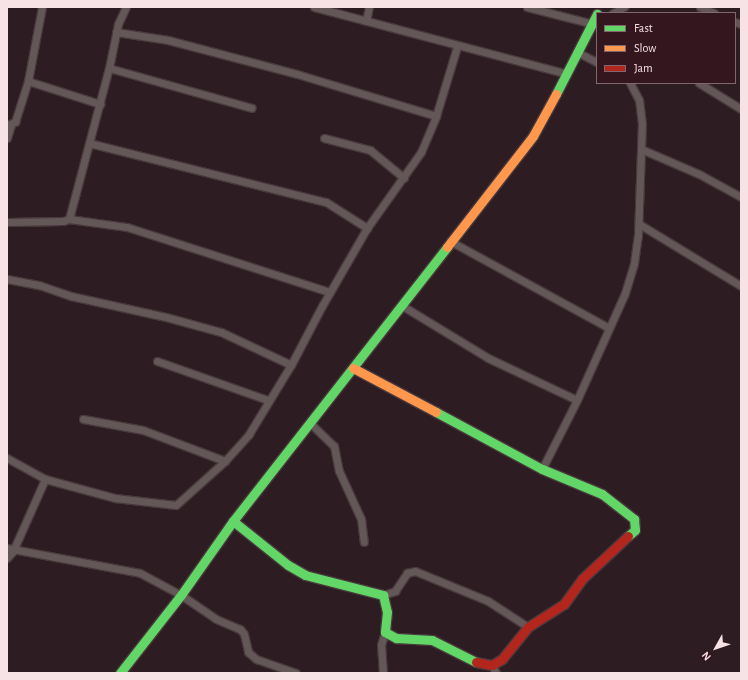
<!DOCTYPE html>
<style>
body{margin:0}
#map{position:relative;width:748px;height:680px;overflow:hidden;background:#2d1c21;font-family:"Alegreya Sans",sans-serif}
div>[style]{position:absolute}
[style*='--x']{left:calc(var(--x)*1px);top:calc(var(--y)*1px);width:calc(var(--w)*1px);rotate:calc(var(--a)*1deg)}
.roads{filter:drop-shadow(1px 0 #48393d) drop-shadow(-1px 0 #48393d) drop-shadow(0 1px #48393d) drop-shadow(0 -1px #48393d)}
.street>*{height:7px;margin:-3.5px;padding:0 3.5px;transform-origin:3.5px;border-radius:3.5px;background:#635857}
.fast>*{height:9px;margin:-4.5px;padding:0 4.5px;transform-origin:4.5px;border-radius:4.5px;background:#63d668}
.slow>*{height:9px;margin:-4.5px;padding:0 4.5px;transform-origin:4.5px;border-radius:4.5px;background:#ff974d}
.jam>*{height:9px;margin:-4.5px;padding:0 4.5px;transform-origin:4.5px;border-radius:4.5px;background:#b3261e}
span{translate:-50% -50%;white-space:nowrap;text-align:center;line-height:1.15;-webkit-text-stroke:3px #33161e;paint-order:stroke}
.frame{position:absolute;inset:0;border:8px solid #f7e2e6;pointer-events:none}
.legend{position:absolute;left:596px;top:12px;width:140px;height:72px;box-sizing:border-box;background:#33161e;border:1px solid #81686e;margin:0;padding:5px 7px;list-style:none;font-size:12px;color:#f7e2e6}
.legend li{display:flex;align-items:center;gap:8px;height:20px}
.legend b{width:20px;border:1px solid #81686e}
.north{position:absolute;left:696px;top:628px;width:40px;height:40px;-webkit-text-stroke:3px #33161e;paint-order:stroke;rotate:230deg;font-size:11px;font-weight:700;line-height:16px;text-align:center;color:#f7e2e6}
.north::after{content:'';display:block;margin:auto;width:14px;height:18px;background:#f7e2e6;clip-path:polygon(50% 0,100% 100%,50% 72%,0 100%)}
</style>
<div id="map">
<div class="roads">
<div class="street">
<i style="--x:314;--y:7;--w:262;--a:14.8"></i>
<i style="--x:527;--y:7;--w:68;--a:14.4"></i>
<i style="--x:593;--y:24;--w:4;--a:-34"></i>
<i style="--x:700;--y:7;--w:15;--a:23"></i>
<i style="--x:613;--y:13;--w:13;--a:-29"></i>
<i style="--x:366;--y:21;--w:14;--a:-78"></i>
<i style="--x:735;--y:22;--w:6;--a:18"></i>
<i style="--x:116;--y:32;--w:53;--a:8.7"></i>
<i style="--x:168;--y:40;--w:133;--a:14.8"></i>
<i style="--x:297;--y:74;--w:145;--a:16.8"></i>
<i style="--x:579;--y:53;--w:20;--a:27"></i>
<i style="--x:109;--y:68;--w:148;--a:15.6"></i>
<i style="--x:28;--y:81;--w:76;--a:17.7"></i>
<i style="--x:699;--y:83;--w:49;--a:31.8"></i>
<i style="--x:7;--y:125;--w:9;--a:-21"></i>
<i style="--x:15;--y:122;--w:43;--a:-72.4"></i>
<i style="--x:28;--y:81;--w:75;--a:-79.3"></i>
<i style="--x:7;--y:138;--w:14;--a:-73"></i>
<i style="--x:324;--y:138;--w:48;--a:14.6"></i>
<i style="--x:370;--y:150;--w:44;--a:39.5"></i>
<i style="--x:89;--y:143;--w:244;--a:14"></i>
<i style="--x:326;--y:202;--w:49;--a:32.4"></i>
<i style="--x:641;--y:149;--w:63;--a:23.3"></i>
<i style="--x:699;--y:174;--w:48;--a:28.7"></i>
<i style="--x:69;--y:219;--w:156;--a:-75.2"></i>
<i style="--x:109;--y:68;--w:45;--a:-78.4"></i>
<i style="--x:118;--y:24;--w:19;--a:-65"></i>
<i style="--x:7;--y:222;--w:56;--a:-1"></i>
<i style="--x:63;--y:221;--w:6;--a:-18"></i>
<i style="--x:69;--y:219;--w:59;--a:7.9"></i>
<i style="--x:127;--y:227;--w:213;--a:17.8"></i>
<i style="--x:639;--y:224;--w:119;--a:31.3"></i>
<i style="--x:450;--y:241;--w:181;--a:28.7"></i>
<i style="--x:7;--y:279;--w:33;--a:11"></i>
<i style="--x:39;--y:285;--w:34;--a:19"></i>
<i style="--x:71;--y:296;--w:97;--a:12.5"></i>
<i style="--x:166;--y:317;--w:57;--a:15.3"></i>
<i style="--x:221;--y:332;--w:77;--a:25.2"></i>
<i style="--x:401;--y:305;--w:102;--a:31.3"></i>
<i style="--x:488;--y:358;--w:98;--a:25.3"></i>
<i style="--x:157;--y:361;--w:118;--a:19.4"></i>
<i style="--x:83;--y:419;--w:61;--a:10.4"></i>
<i style="--x:143;--y:430;--w:88;--a:20.7"></i>
<i style="--x:310;--y:423;--w:33;--a:44"></i>
<i style="--x:334;--y:446;--w:25;--a:79"></i>
<i style="--x:339;--y:471;--w:53;--a:65.4"></i>
<i style="--x:361;--y:519;--w:23;--a:83"></i>
<i style="--x:7;--y:458;--w:43;--a:28.9"></i>
<i style="--x:45;--y:479;--w:73;--a:15.2"></i>
<i style="--x:115;--y:498;--w:61;--a:6.5"></i>
<i style="--x:176;--y:505;--w:66;--a:-41.9"></i>
<i style="--x:225;--y:461;--w:36;--a:-48"></i>
<i style="--x:249;--y:434;--w:81;--a:-58.7"></i>
<i style="--x:291;--y:365;--w:67;--a:-62.3"></i>
<i style="--x:322;--y:306;--w:90;--a:-60"></i>
<i style="--x:367;--y:228;--w:93;--a:-54.6"></i>
<i style="--x:421;--y:152;--w:39;--a:-67"></i>
<i style="--x:436;--y:116;--w:72;--a:-73.1"></i>
<i style="--x:542;--y:469;--w:77;--a:-63.1"></i>
<i style="--x:577;--y:400;--w:117;--a:-65.8"></i>
<i style="--x:625;--y:293;--w:31;--a:-73"></i>
<i style="--x:634;--y:263;--w:27;--a:-82"></i>
<i style="--x:638;--y:236;--w:112;--a:-88"></i>
<i style="--x:642;--y:124;--w:24;--a:-97"></i>
<i style="--x:639;--y:100;--w:19;--a:-118"></i>
<i style="--x:7;--y:548;--w:135;--a:10.6"></i>
<i style="--x:140;--y:573;--w:47;--a:28.2"></i>
<i style="--x:181;--y:595;--w:42;--a:34.4"></i>
<i style="--x:216;--y:619;--w:26;--a:23"></i>
<i style="--x:240;--y:629;--w:6;--a:51"></i>
<i style="--x:244;--y:634;--w:18;--a:77"></i>
<i style="--x:248;--y:652;--w:11;--a:41"></i>
<i style="--x:256;--y:659;--w:42;--a:19.3"></i>
<i style="--x:7;--y:558;--w:9;--a:-49"></i>
<i style="--x:13;--y:551;--w:79;--a:-66"></i>
<i style="--x:383;--y:595;--w:13;--a:-18"></i>
<i style="--x:395;--y:591;--w:22;--a:-56"></i>
<i style="--x:407;--y:573;--w:8;--a:-14"></i>
<i style="--x:415;--y:571;--w:79;--a:22.3"></i>
<i style="--x:488;--y:601;--w:48;--a:33"></i>
<i style="--x:492;--y:665;--w:9;--a:63"></i>
<i style="--x:383;--y:673;--w:28;--a:-94"></i>
<i style="--x:381;--y:645;--w:14;--a:-73"></i>
</div>
<div class="fast">
<i style="--x:556;--y:94;--w:90;--a:-62.9"></i>
<i style="--x:436;--y:412;--w:120;--a:28.3"></i>
<i style="--x:542;--y:469;--w:65;--a:22.6"></i>
<i style="--x:602;--y:494;--w:41;--a:38"></i>
<i style="--x:634;--y:519;--w:11;--a:85"></i>
<i style="--x:635;--y:530;--w:9;--a:139"></i>
<i style="--x:233;--y:521;--w:70;--a:38.7"></i>
<i style="--x:288;--y:565;--w:20;--a:30"></i>
<i style="--x:305;--y:575;--w:81;--a:14.4"></i>
<i style="--x:383;--y:595;--w:17;--a:77"></i>
<i style="--x:387;--y:612;--w:20;--a:96"></i>
<i style="--x:385;--y:632;--w:13;--a:29"></i>
<i style="--x:396;--y:638;--w:36;--a:3"></i>
<i style="--x:432;--y:640;--w:49;--a:26.6"></i>
<i style="--x:120;--y:673;--w:99;--a:-52"></i>
<i style="--x:181;--y:595;--w:90;--a:-54.9"></i>
<i style="--x:233;--y:521;--w:348;--a:-52"></i>
</div>
<div class="slow">
<i style="--x:447;--y:247;--w:140;--a:-52.2"></i>
<i style="--x:533;--y:136;--w:48;--a:-61.3"></i>
<i style="--x:353;--y:368;--w:94;--a:27.9"></i>
</div>
<div class="jam">
<i style="--x:476;--y:662;--w:16;--a:11"></i>
<i style="--x:492;--y:665;--w:12;--a:-31"></i>
<i style="--x:502;--y:659;--w:41;--a:-50.9"></i>
<i style="--x:528;--y:627;--w:43;--a:-32.6"></i>
<i style="--x:564;--y:604;--w:31;--a:-54"></i>
<i style="--x:582;--y:579;--w:63;--a:-43.1"></i>
</div>
</div>
<div class="frame"></div>
<ul class="legend">
<li><b style="height:5px;background:#63d668"></b>Fast</li>
<li><b style="height:5px;background:#ff974d"></b>Slow</li>
<li><b style="height:5px;background:#b3261e"></b>Jam</li>
</ul>
<div class="north">N</div>
</div>
